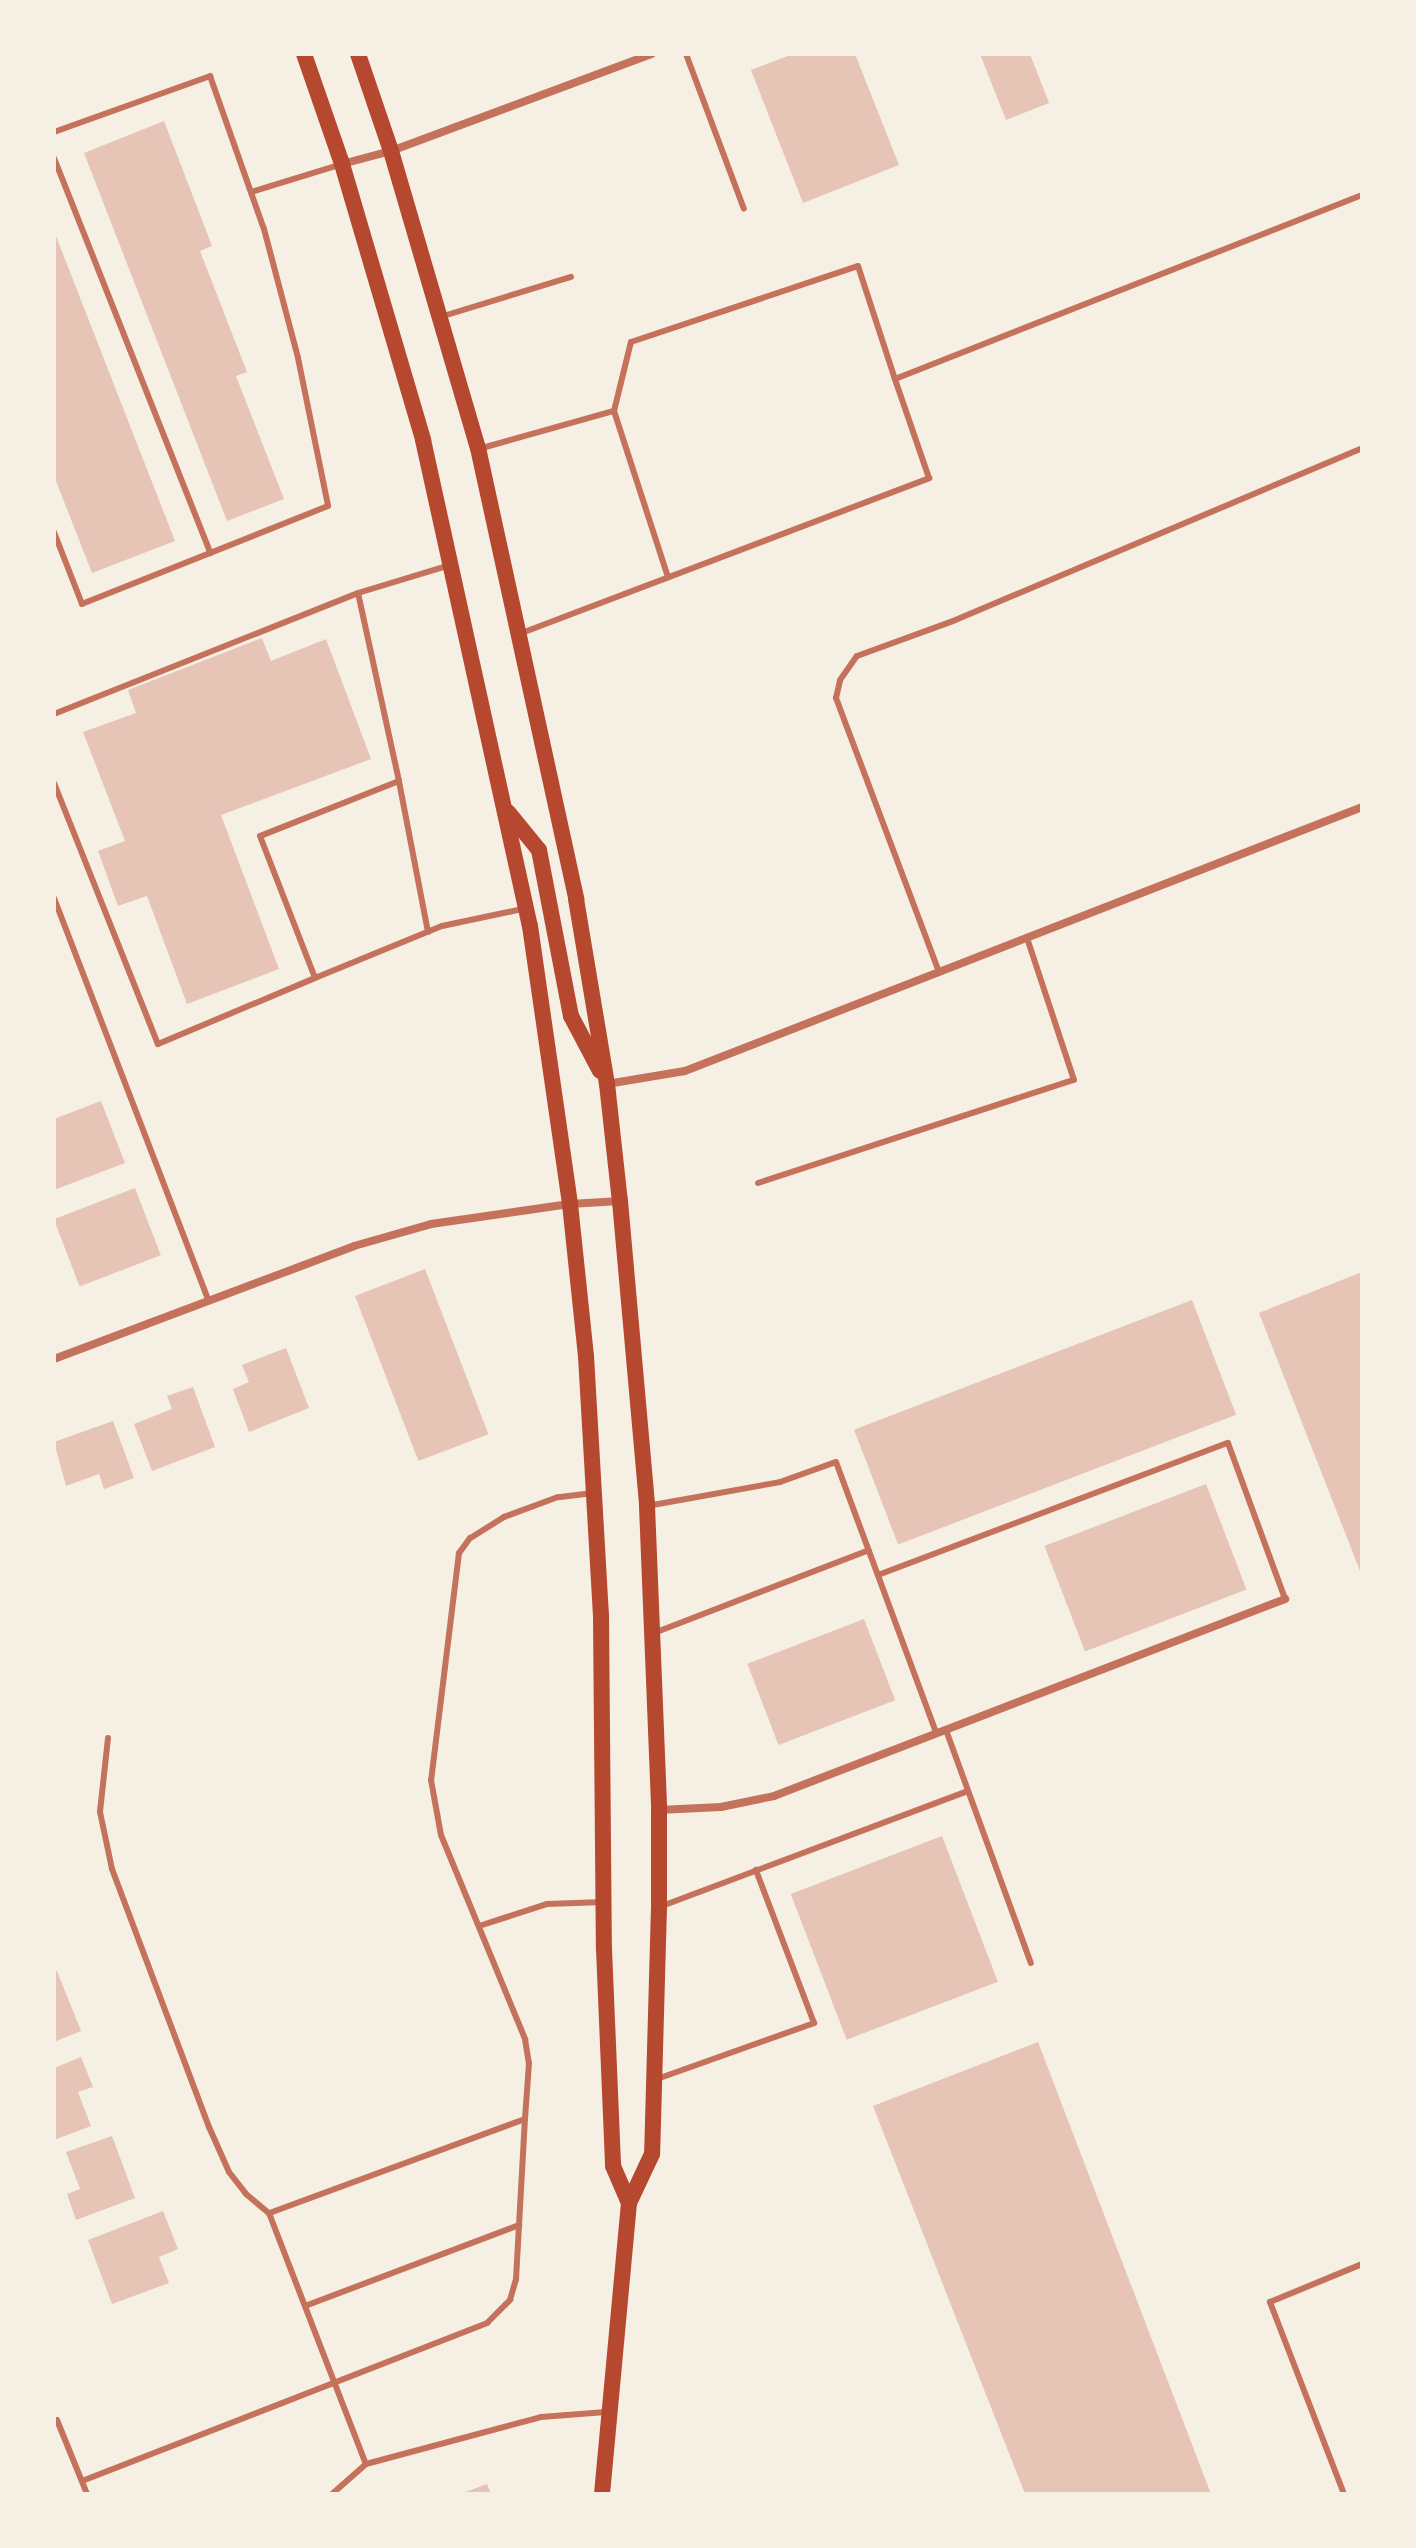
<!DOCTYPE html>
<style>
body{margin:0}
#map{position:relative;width:1416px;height:2548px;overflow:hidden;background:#f6efe4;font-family:Bitter,serif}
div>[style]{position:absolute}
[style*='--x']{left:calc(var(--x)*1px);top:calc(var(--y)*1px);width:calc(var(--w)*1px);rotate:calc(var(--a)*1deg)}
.building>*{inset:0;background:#e6c5b7;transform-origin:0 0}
.service>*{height:6px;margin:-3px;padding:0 3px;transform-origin:3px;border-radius:3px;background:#c5725c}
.minor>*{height:8px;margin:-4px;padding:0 4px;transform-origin:4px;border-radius:4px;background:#c5725c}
.secondary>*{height:16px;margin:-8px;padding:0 8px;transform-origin:8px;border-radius:8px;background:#b5482f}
span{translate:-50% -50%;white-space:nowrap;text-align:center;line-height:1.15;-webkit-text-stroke:6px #f6efe4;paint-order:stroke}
.frame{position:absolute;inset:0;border:56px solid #f6efe4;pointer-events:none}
</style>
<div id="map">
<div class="building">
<i style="clip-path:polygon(793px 54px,855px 54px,899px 165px,803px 203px,751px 70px)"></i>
<i style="clip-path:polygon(980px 54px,1030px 54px,1049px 103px,1006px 120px)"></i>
<i style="clip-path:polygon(164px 121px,212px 246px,200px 251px,247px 372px,236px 376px,284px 499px,227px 521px,84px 153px)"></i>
<i style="clip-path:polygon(54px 231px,175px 541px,92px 573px,54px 476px)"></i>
<i style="clip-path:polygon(262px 638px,271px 661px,326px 639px,371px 759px,221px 815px,279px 969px,187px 1004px,147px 896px,118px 906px,98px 851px,125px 841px,83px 732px,136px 713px,128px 690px)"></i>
<i style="clip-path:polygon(101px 1101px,125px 1163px,54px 1190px,54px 1119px)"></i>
<i style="left:135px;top:1188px;width:72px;height:87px;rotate:69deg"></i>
<i style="left:425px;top:1269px;width:177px;height:75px;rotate:69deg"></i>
<i style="clip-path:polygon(1362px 1272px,1362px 1576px,1259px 1313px)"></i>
<i style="left:1192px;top:1300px;width:123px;height:362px;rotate:69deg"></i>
<i style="clip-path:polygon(286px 1348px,309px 1408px,249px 1432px,233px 1389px,249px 1382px,242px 1365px)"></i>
<i style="clip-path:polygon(193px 1387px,215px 1447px,152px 1471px,134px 1424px,172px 1409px,167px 1396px)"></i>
<i style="clip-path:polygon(113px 1421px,134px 1478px,104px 1489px,99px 1474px,66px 1486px,54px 1442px)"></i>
<i style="left:1206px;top:1484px;width:113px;height:173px;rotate:69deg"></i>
<i style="left:864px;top:1619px;width:87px;height:125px;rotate:69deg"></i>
<i style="left:942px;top:1836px;width:156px;height:162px;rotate:69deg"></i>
<i style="clip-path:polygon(57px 1971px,81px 2031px,54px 2042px,54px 1972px)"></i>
<i style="clip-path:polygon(1038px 2042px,1211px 2494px,1025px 2494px,873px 2106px)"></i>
<i style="clip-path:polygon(81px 2057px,93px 2087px,78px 2092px,91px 2126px,54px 2140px,54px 2068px)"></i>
<i style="clip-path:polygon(112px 2136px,135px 2198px,76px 2220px,67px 2194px,80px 2189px,66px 2152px)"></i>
<i style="clip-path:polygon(163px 2211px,178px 2249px,159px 2257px,169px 2283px,112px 2304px,88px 2240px)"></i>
<i style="clip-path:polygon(487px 2484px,491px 2494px,460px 2494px)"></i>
</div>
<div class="service">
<i style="--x:686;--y:54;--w:165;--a:69.5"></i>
<i style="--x:54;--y:132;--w:166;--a:-19.7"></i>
<i style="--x:210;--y:76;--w:162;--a:70.6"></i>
<i style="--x:264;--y:229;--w:133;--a:75.2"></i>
<i style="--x:298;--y:358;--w:151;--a:78.5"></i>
<i style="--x:328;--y:506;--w:265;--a:158.3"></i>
<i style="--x:82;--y:604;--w:77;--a:-111.3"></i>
<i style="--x:54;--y:158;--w:425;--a:68.4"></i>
<i style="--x:251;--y:192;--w:95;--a:-17.1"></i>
<i style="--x:440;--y:317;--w:137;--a:-17"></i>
<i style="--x:614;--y:411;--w:71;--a:-76.2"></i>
<i style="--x:631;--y:342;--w:239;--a:-18.5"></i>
<i style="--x:858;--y:266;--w:119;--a:71.9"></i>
<i style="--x:482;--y:448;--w:137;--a:-15.7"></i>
<i style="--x:614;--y:411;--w:175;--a:72"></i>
<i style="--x:519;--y:634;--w:439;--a:-20.8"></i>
<i style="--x:929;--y:478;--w:105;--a:-109"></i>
<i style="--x:895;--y:379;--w:502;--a:-21.5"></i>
<i style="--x:54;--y:714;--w:327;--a:-21.7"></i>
<i style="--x:399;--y:781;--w:192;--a:-102.3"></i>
<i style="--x:358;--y:593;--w:96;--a:-16.9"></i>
<i style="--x:54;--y:783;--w:281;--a:68.3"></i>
<i style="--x:158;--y:1044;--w:170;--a:-22.8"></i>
<i style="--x:54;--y:898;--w:432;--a:69"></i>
<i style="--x:428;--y:932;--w:154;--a:-100.9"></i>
<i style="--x:399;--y:781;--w:149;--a:158.4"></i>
<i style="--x:260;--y:836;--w:152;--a:68.8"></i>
<i style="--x:315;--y:978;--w:137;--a:-22.3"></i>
<i style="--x:442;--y:926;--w:83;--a:-11.9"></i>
<i style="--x:939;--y:972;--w:293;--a:-110.6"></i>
<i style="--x:836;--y:698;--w:18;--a:-77"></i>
<i style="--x:840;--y:680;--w:29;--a:-55"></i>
<i style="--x:857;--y:656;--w:102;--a:-20"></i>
<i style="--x:953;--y:621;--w:444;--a:-22.9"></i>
<i style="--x:758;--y:1183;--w:332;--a:-18.1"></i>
<i style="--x:1074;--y:1080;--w:150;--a:-108.3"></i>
<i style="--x:593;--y:1493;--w:35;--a:173"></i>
<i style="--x:558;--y:1497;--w:58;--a:159.7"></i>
<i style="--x:504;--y:1517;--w:40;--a:148"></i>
<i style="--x:470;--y:1538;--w:19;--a:126"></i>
<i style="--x:459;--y:1553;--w:229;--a:97"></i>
<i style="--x:431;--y:1780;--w:56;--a:79.7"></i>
<i style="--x:441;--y:1835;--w:221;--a:67.6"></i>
<i style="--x:525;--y:2039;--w:24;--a:81"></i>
<i style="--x:529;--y:2063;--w:56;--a:94.1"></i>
<i style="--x:525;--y:2119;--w:273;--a:159.8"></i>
<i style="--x:269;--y:2213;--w:269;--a:68.9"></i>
<i style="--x:366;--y:2464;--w:181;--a:-15"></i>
<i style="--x:541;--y:2417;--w:65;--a:-4.4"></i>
<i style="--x:647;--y:1506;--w:135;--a:-10.2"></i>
<i style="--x:780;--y:1482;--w:59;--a:-19.7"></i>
<i style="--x:836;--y:1462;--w:289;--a:69.7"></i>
<i style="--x:878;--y:1575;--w:374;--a:-20.7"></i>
<i style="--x:1228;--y:1443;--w:166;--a:69.9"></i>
<i style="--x:654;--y:1633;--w:230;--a:-21.1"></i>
<i style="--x:946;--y:1730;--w:248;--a:70"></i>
<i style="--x:108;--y:1738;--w:74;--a:96.2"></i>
<i style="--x:100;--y:1812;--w:58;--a:78.1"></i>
<i style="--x:112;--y:1869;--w:276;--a:69.4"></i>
<i style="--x:209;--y:2127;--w:49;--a:66"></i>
<i style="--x:229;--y:2172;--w:28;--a:52"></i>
<i style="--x:246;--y:2194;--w:30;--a:40"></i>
<i style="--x:662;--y:1906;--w:325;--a:-20.6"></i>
<i style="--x:479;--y:1926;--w:71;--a:-17.9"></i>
<i style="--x:547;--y:1904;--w:57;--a:-2"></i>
<i style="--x:657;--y:2079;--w:167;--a:-19.6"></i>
<i style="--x:814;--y:2023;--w:164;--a:-110.8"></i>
<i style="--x:305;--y:2306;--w:229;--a:-20.7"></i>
<i style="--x:54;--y:2421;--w:3;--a:-18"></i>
<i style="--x:57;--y:2420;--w:80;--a:67.9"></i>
<i style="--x:82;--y:2481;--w:435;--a:-21.3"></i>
<i style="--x:487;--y:2323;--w:33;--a:-45"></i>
<i style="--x:510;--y:2300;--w:22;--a:-74"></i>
<i style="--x:516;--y:2279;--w:160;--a:-86.8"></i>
<i style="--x:332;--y:2494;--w:45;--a:-41.4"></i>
<i style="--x:1344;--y:2494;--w:206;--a:-111.1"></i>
<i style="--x:1270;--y:2302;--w:100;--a:-22.4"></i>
</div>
<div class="minor">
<i style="--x:342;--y:164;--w:51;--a:-14.9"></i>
<i style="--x:391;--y:151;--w:278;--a:-20.4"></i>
<i style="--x:607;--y:1084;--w:79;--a:-9.5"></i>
<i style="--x:685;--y:1071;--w:727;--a:-21.3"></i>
<i style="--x:54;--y:1359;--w:321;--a:-20.6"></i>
<i style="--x:354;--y:1246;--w:80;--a:-15.9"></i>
<i style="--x:431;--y:1224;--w:140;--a:-8.2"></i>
<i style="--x:570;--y:1204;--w:50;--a:-3.4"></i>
<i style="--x:659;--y:1810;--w:62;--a:-2.8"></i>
<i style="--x:721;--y:1807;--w:54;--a:-11.7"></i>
<i style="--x:774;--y:1796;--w:548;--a:-21.08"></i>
</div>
<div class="secondary">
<i style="--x:304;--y:54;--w:116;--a:70.9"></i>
<i style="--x:342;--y:164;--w:288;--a:73.6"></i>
<i style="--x:423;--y:440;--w:498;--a:77.6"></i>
<i style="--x:530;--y:926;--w:281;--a:81.8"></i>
<i style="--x:570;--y:1204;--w:153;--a:84"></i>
<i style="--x:586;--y:1356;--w:260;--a:86.7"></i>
<i style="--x:601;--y:1616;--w:333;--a:89.5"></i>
<i style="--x:604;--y:1949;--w:217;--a:87.6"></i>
<i style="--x:613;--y:2166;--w:40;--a:66.6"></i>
<i style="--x:358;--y:54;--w:102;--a:71.2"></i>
<i style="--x:391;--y:151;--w:309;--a:73.7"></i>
<i style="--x:478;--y:448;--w:462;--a:77.7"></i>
<i style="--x:576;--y:899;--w:188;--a:80.5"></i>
<i style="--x:607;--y:1084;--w:118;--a:83.7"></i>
<i style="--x:620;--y:1201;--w:306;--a:84.9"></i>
<i style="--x:647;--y:1506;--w:304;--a:87.7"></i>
<i style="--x:659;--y:1810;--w:97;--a:90"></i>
<i style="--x:659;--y:1907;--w:247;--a:91.6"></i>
<i style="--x:652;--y:2154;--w:54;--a:115.1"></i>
<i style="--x:629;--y:2203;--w:292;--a:95.3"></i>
<i style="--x:508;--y:812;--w:49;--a:50.8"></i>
<i style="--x:539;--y:850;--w:169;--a:79.1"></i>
<i style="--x:571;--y:1016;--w:62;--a:62.2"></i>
</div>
<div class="frame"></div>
</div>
